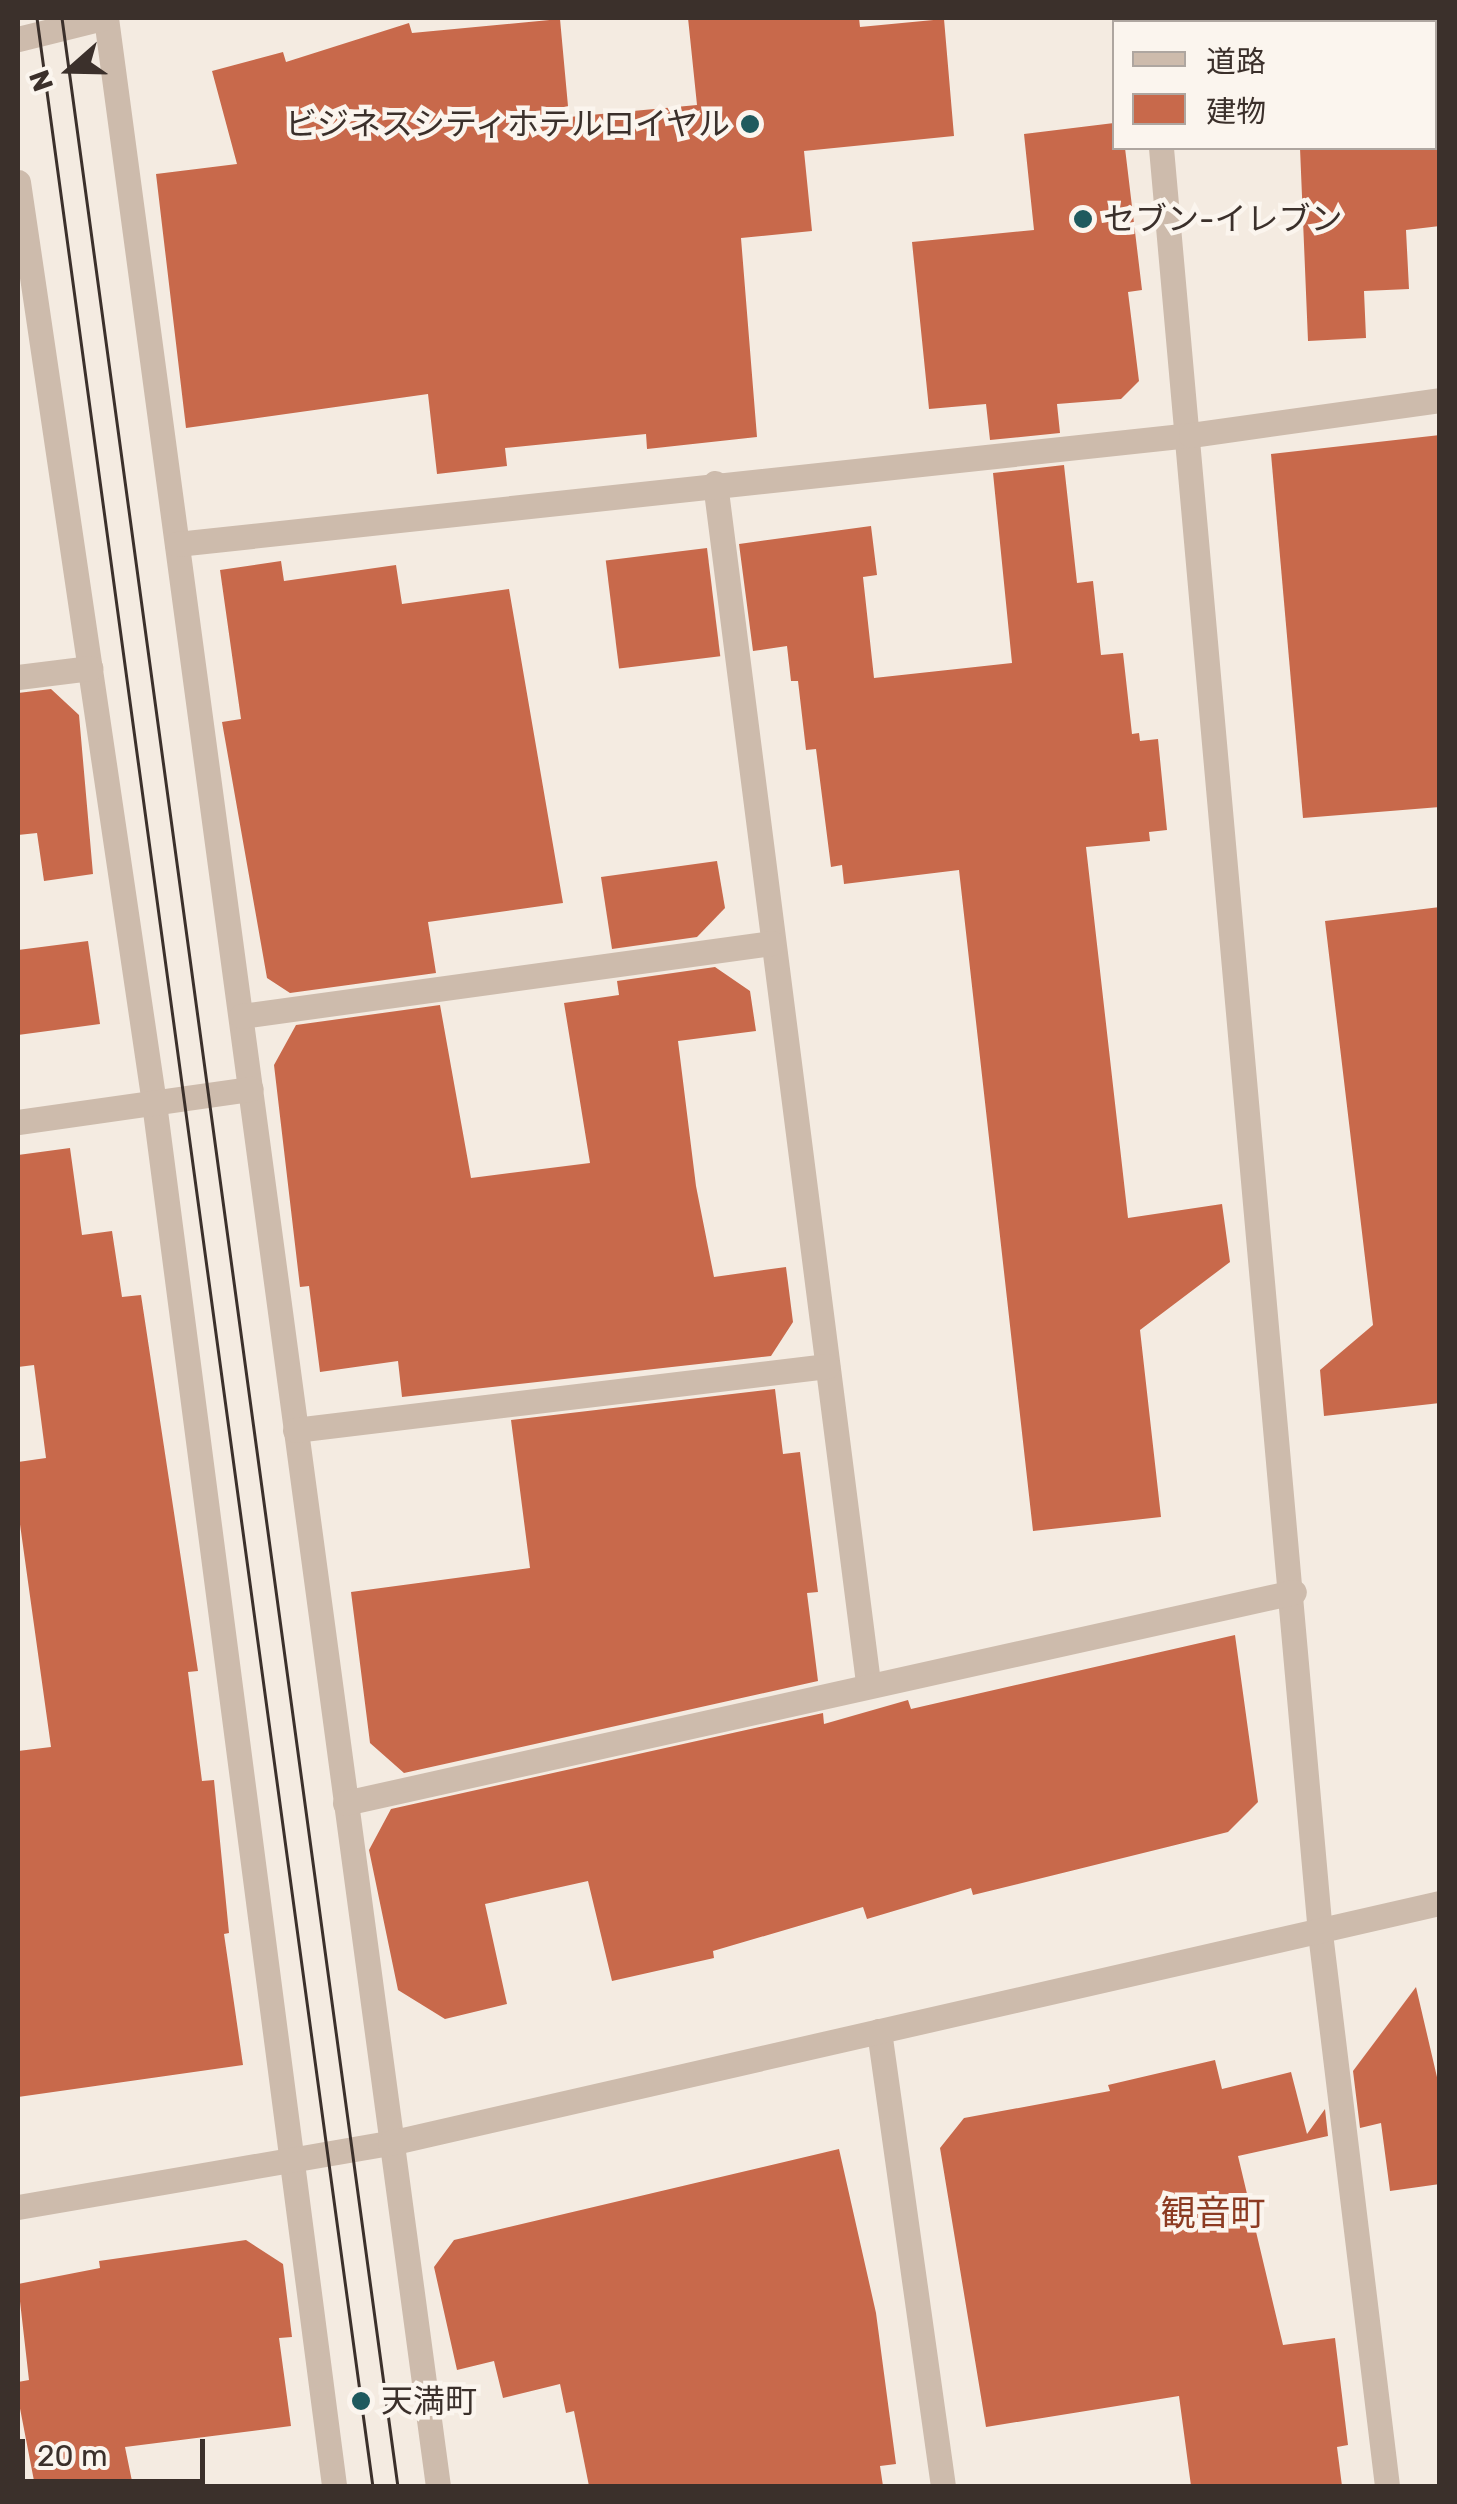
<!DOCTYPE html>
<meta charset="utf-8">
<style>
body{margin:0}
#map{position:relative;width:1457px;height:2504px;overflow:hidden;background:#f4ebe1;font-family:Rubik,"Noto Sans JP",sans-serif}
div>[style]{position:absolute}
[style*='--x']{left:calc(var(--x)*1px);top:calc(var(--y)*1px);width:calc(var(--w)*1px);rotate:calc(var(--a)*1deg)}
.building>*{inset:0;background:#c8694b;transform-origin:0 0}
.minor>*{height:25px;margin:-12.5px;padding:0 12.5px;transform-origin:12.5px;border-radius:12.5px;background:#cdbbac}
.tram>*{height:2.5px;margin:-1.25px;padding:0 1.25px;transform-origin:1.25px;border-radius:1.25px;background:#3b302b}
.dots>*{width:28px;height:28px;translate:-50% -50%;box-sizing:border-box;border:5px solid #fbf5ee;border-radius:50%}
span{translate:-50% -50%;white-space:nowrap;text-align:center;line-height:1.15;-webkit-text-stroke:9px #fbf5ee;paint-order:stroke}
.poi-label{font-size:32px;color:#3b302b}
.right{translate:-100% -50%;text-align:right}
.left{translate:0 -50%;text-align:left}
.neighbourhood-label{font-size:35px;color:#8c3b22}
.frame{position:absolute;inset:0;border:20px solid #3b302b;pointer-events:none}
.legend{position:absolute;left:1112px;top:20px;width:325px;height:130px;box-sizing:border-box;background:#fbf5ee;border:2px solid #aea6a0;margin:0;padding:12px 18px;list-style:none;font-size:30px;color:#3b302b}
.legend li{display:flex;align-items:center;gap:20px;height:50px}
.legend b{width:50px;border:2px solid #aea6a0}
.north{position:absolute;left:20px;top:20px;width:100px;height:100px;-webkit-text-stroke:8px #fbf5ee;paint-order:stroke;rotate:250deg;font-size:28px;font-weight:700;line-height:40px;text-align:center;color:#3b302b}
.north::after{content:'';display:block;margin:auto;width:35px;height:45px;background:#3b302b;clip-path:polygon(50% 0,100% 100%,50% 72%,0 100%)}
.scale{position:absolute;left:20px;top:2439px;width:185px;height:45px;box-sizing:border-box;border:5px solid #3b302b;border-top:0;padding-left:12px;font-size:30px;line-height:35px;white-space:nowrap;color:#3b302b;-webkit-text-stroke:8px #fbf5ee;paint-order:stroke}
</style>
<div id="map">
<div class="building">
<i style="clip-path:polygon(688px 18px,859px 18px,860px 27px,944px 19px,954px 136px,804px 151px,812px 231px,741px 238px,757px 437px,647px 449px,646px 434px,505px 448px,507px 466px,437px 474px,428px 394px,186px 428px,156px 174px,237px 164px,212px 71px,283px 52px,286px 62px,409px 23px,412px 33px,560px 19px,569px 117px,697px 105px)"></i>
<i style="clip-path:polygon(1114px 123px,1114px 148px,1125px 148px,1142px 290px,1128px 292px,1139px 381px,1121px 399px,1057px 404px,1060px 433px,990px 440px,986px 404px,929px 409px,912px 242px,1034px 230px,1024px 134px)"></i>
<i style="clip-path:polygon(1300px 148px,1440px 148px,1440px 226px,1406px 230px,1409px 289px,1364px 291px,1366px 338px,1308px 341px)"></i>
<i style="clip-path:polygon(1440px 435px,1440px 807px,1303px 818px,1271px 454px)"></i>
<i style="clip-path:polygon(1064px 465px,1077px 583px,1093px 581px,1101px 655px,1123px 653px,1132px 734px,1139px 733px,1140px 741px,1158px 739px,1167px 830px,1149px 832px,1150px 841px,1086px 847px,1128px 1218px,1222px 1204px,1230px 1262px,1140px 1330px,1161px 1517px,1033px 1531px,959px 870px,844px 884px,842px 865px,831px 867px,816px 749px,806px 750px,798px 681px,791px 681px,787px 646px,753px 651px,739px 544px,871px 526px,877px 575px,863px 577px,874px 678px,1012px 663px,993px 473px)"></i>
<i style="left:707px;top:548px;width:109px;height:102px;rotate:83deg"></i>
<i style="clip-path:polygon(281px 561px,284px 581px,396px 565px,402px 604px,509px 589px,563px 903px,428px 922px,436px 973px,290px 993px,267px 978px,222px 722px,241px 719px,220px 570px)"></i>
<i style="clip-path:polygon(51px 689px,79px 715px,93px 874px,44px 881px,37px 833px,18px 835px,18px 693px)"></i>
<i style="clip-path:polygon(717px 861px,725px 908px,697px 937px,612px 949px,601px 877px)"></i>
<i style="clip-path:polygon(1440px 907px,1440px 1403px,1324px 1416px,1320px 1370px,1373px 1325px,1325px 921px)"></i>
<i style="clip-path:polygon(88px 941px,100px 1024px,18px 1035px,18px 950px)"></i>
<i style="clip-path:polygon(715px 967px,750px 991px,756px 1031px,678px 1041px,696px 1186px,714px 1277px,786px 1267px,793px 1322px,771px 1356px,402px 1397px,398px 1361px,320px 1372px,309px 1286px,300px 1287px,274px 1065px,296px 1025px,440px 1005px,471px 1178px,590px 1163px,564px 1003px,619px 995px,617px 981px)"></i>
<i style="clip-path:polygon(70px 1148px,82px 1235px,112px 1231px,122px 1297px,141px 1295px,198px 1671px,188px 1672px,202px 1781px,214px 1780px,229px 1933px,224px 1934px,243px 2065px,18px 2097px,18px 1751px,51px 1747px,18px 1510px,18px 1462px,46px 1458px,34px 1365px,18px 1367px,18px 1155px)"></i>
<i style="clip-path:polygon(775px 1389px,783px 1454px,800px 1452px,818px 1592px,807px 1593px,818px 1681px,404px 1773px,370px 1743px,351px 1592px,530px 1568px,511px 1420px)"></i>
<i style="clip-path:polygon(1235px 1635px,1258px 1802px,1228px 1832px,973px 1895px,971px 1888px,867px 1919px,863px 1907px,713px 1951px,714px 1958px,612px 1981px,588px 1881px,485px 1904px,507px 2004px,445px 2019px,398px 1990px,369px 1850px,391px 1809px,823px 1713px,824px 1724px,908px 1700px,911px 1709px)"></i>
<i style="clip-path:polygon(1416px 1987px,1440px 2090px,1440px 2184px,1390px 2191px,1381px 2123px,1360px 2128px,1353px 2071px)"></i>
<i style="clip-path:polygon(1215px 2060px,1222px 2089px,1291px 2072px,1307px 2134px,1325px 2109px,1328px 2136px,1238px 2156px,1283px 2345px,1335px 2338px,1348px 2445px,1337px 2447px,1342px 2486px,1191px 2486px,1179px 2396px,986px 2427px,940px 2148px,964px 2118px,1110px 2091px,1108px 2085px)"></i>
<i style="clip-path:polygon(839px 2149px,876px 2313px,896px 2464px,880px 2466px,883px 2486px,589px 2486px,574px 2411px,566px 2413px,560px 2384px,503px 2398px,494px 2361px,457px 2370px,434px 2267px,454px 2240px)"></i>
<i style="clip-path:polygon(246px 2240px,283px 2264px,292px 2337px,279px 2338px,291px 2426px,125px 2447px,133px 2486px,35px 2486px,18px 2398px,18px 2382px,29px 2380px,18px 2284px,100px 2268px,99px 2261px)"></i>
</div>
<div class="minor">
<i style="--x:106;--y:18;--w:2490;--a:82.34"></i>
<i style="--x:1148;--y:18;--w:4;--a:90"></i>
<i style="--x:18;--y:39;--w:88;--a:-13.9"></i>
<i style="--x:1161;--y:148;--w:1792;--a:84.91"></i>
<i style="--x:1320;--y:1933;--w:557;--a:83.09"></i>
<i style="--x:18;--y:182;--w:931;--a:81.6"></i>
<i style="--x:154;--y:1103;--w:1395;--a:82.58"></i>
<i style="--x:715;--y:483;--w:1209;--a:82.73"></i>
<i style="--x:177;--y:544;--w:1020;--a:-6.14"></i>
<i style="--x:1191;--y:435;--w:251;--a:-8"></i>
<i style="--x:18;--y:677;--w:73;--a:-7.1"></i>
<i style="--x:241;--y:1016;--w:536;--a:-7.83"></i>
<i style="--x:18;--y:1122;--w:235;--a:-8.1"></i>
<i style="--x:295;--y:1430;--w:536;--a:-6.86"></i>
<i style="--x:345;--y:1803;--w:972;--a:-12.54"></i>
<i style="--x:879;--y:2031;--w:459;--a:82"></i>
<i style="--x:18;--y:2207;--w:377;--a:-9.8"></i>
<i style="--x:390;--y:2143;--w:1077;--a:-12.88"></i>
</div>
<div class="tram">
<i style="--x:37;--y:18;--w:2491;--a:82.25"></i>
<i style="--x:62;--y:18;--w:2491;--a:82.25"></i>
</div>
<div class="dots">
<i style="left:750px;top:124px;background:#1f5a5e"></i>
<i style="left:1083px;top:219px;background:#1f5a5e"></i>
<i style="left:361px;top:2401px;background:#1f5a5e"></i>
</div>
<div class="poi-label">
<span class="right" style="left:730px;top:124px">ビジネスシティホテルロイヤル</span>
<span class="left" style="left:1103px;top:219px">セブン-イレブン</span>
<span class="left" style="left:381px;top:2401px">天満町</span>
</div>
<div class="neighbourhood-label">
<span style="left:1213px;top:2213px">観音町</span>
</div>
<div class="frame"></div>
<ul class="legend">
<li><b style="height:12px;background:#cdbbac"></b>道路</li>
<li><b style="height:28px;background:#c8694b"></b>建物</li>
</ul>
<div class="north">N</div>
<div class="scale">20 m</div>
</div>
